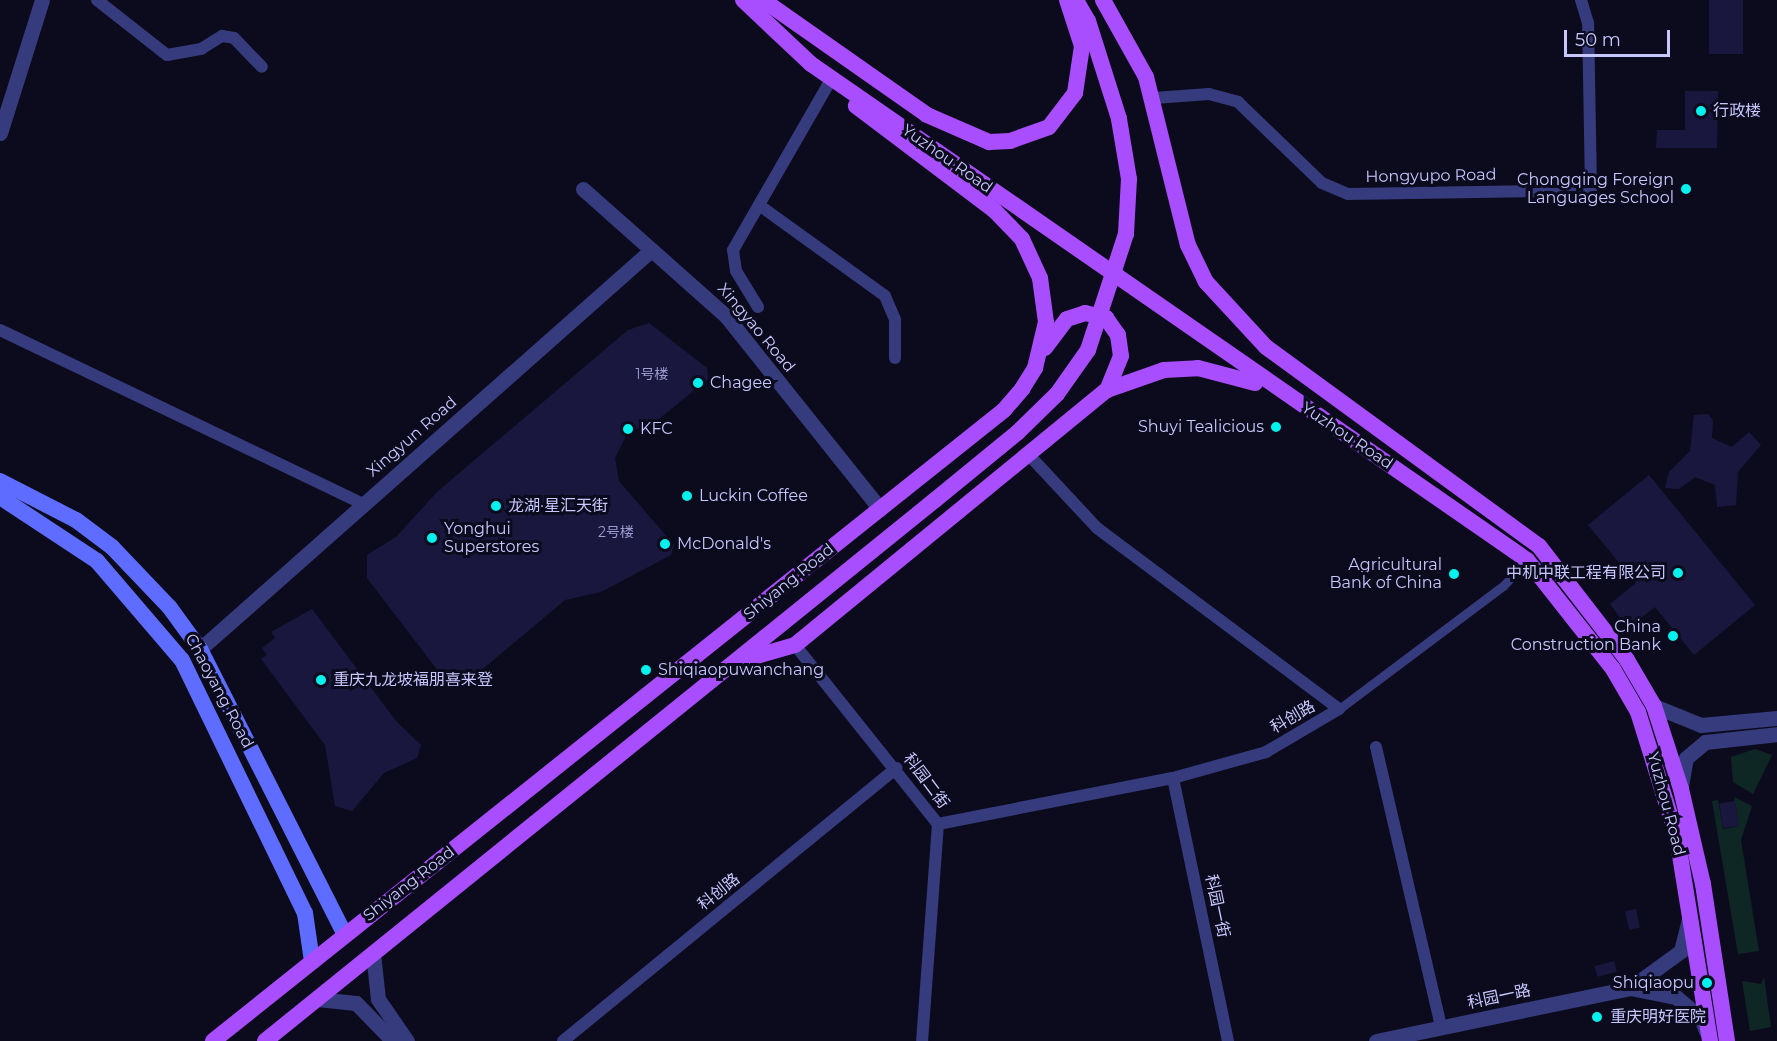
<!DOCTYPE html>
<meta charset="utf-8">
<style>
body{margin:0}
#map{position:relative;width:1777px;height:1041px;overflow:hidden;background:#0c0b1d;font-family:Montserrat,"Noto Sans SC",sans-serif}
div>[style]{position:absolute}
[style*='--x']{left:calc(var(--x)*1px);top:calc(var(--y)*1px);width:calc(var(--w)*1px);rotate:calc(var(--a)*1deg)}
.green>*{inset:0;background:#0e2724}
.building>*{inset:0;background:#1a173f;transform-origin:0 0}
.pedestrian>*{height:9px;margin:-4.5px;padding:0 4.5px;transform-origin:4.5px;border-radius:4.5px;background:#353b7d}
.minor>*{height:12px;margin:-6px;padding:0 6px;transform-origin:6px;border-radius:6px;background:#353b7d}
.tertiary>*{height:15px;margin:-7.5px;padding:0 7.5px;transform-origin:7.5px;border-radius:7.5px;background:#353b7d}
.secondary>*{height:16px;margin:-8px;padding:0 8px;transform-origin:8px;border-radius:8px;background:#5e6dff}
.primary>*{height:16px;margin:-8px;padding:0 8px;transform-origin:8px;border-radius:8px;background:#a94eff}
.primary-bridge>*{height:16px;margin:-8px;padding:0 8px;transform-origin:8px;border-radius:8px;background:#a94eff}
.dots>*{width:16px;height:16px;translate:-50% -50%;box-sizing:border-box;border:3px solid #0c0b1d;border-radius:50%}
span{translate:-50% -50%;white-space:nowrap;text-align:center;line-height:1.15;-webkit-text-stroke:6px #0c0b1d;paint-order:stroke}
.number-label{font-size:14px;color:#9c9bcf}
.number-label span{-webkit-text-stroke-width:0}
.poi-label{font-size:16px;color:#c8c7ff}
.left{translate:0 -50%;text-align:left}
.right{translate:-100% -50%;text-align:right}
.street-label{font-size:16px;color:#c8c7ff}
.scale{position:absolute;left:1564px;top:30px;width:106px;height:27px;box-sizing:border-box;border:3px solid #c8c7ff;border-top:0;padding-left:8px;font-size:18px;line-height:21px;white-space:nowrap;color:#c8c7ff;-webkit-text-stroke:4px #0c0b1d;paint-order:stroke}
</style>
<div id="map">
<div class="green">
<i style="clip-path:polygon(1755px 749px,1772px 755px,1753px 794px,1733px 782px,1731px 757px)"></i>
<i style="clip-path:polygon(1734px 797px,1752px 806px,1741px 840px,1759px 951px,1738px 954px,1712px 801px,1718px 800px,1723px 829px,1739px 826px)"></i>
<i style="clip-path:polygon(1764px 977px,1771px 1027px,1750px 1031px,1742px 981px,1761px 984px)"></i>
</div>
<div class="building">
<i style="left:1709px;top:0;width:34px;height:54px"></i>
<i style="clip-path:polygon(1685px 91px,1718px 91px,1717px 148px,1656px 148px,1657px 130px,1685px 130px)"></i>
<i style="clip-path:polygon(649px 323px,707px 368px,708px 379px,654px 423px,628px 432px,615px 458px,619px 481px,674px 545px,671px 555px,601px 592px,565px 600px,467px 682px,445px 680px,367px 578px,367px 555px,396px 537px,437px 492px,628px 330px)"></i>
<i style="clip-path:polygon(1708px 414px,1713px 420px,1712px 438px,1732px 447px,1749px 432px,1761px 445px,1738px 472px,1736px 505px,1717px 507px,1715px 485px,1695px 477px,1679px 489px,1665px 488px,1669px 472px,1690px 451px,1694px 415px)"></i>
<i style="clip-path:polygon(1649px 475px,1755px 605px,1694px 655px,1655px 607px,1628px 628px,1610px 604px,1636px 583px,1588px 525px)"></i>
<i style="clip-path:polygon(312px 609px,396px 721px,421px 745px,417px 758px,384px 773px,352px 811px,335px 806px,325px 745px,261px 659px,267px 655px,262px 648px,275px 638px,271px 632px)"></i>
<i style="left:1735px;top:801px;width:25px;height:16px;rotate:81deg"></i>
<i style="left:1636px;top:909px;width:19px;height:11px;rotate:78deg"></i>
<i style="left:1614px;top:961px;width:11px;height:20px;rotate:75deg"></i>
</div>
<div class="pedestrian">
<i style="--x:1339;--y:709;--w:205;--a:-36.9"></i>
<i style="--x:1503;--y:586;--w:35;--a:-47"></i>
</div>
<div class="minor">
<i style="--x:97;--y:0;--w:89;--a:38.2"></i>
<i style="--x:167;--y:55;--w:35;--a:-10"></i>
<i style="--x:201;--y:49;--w:25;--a:-32"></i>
<i style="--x:222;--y:36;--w:12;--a:9"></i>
<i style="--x:234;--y:38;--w:40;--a:46"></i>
<i style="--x:1154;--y:98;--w:55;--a:-4.2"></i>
<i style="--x:1209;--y:94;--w:30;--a:15"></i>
<i style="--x:1238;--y:102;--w:117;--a:44"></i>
<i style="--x:1322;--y:183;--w:28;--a:23"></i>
<i style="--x:1348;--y:194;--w:243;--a:-0.9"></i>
<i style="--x:1591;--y:190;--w:167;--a:-91"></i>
<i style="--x:1588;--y:23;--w:24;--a:-107"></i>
<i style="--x:759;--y:205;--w:155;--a:35.8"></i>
<i style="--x:885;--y:296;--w:26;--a:67"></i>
<i style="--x:895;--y:320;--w:38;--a:90"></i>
<i style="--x:758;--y:307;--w:42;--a:-121.4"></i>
<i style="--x:736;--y:271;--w:21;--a:-98"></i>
<i style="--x:733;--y:250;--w:195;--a:-60.1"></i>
<i style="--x:0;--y:330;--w:403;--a:25.6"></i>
<i style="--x:795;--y:645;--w:229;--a:51.4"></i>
<i style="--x:938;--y:824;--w:218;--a:94.2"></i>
<i style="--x:1376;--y:747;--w:287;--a:76.9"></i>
<i style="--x:1173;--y:778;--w:269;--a:78.2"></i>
<i style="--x:938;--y:824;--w:239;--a:-11.1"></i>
<i style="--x:1173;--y:778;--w:97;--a:-15.6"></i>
<i style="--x:1266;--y:752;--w:85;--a:-30.5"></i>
<i style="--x:1339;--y:709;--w:302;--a:-143.2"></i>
<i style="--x:1097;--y:528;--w:103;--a:-133"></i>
<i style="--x:563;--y:1041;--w:431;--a:-39.3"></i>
</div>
<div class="tertiary">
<i style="--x:0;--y:133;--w:139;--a:-72.5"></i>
<i style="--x:583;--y:189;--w:191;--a:41.6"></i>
<i style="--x:726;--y:316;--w:247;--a:51.4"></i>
<i style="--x:200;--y:649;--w:599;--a:-41.48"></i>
<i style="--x:1654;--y:706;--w:51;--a:22"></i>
<i style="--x:1701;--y:725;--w:76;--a:-5.3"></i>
<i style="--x:1681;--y:786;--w:28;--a:-80"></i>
<i style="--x:1686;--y:758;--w:25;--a:-40"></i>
<i style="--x:1705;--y:742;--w:72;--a:-6.3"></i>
<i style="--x:373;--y:953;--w:46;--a:83.8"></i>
<i style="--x:378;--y:999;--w:51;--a:55.4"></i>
<i style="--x:1630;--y:988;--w:63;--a:-36"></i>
<i style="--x:1681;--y:951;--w:30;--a:-76"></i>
<i style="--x:317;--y:999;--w:39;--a:6"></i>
<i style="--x:356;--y:1003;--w:53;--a:45.8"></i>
<i style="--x:1376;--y:1041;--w:259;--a:-11.8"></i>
<i style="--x:1630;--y:988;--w:47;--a:11.1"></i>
<i style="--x:1676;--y:997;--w:33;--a:40"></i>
<i style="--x:1701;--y:1018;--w:14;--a:69"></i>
</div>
<div class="secondary">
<i style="--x:0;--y:481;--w:85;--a:27.2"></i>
<i style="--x:76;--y:520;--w:45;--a:36.9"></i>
<i style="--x:112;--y:547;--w:84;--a:46.4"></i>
<i style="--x:170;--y:608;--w:51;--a:53.8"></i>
<i style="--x:200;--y:649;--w:321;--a:63.1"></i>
<i style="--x:0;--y:497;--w:116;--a:33.4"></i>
<i style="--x:97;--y:561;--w:130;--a:49.4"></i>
<i style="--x:182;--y:660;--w:281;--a:64.1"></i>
<i style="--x:305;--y:913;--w:49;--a:81.7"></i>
</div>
<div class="primary">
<i style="--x:743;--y:0;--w:93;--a:43.3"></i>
<i style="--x:811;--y:64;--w:871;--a:34.71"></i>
<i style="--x:1527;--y:560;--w:139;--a:51.7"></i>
<i style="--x:1613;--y:669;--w:50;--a:59.8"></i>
<i style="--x:1638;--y:712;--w:131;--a:72.7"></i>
<i style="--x:1677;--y:837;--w:207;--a:80.8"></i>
<i style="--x:763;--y:0;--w:200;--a:35"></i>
<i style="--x:927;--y:115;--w:68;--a:23.5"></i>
<i style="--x:989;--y:142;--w:21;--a:-3"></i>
<i style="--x:1010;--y:141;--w:41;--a:-19.7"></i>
<i style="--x:1049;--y:127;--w:43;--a:-52.6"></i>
<i style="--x:1075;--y:93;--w:48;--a:-81.5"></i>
<i style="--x:1082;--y:46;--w:48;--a:-108.1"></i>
<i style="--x:1103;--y:0;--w:88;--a:60.8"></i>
<i style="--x:1146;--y:77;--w:173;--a:76"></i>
<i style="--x:1188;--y:245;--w:41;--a:64.1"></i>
<i style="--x:1206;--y:282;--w:88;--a:47.3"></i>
<i style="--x:1266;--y:347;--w:338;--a:36.1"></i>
<i style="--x:1539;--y:546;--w:144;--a:52.3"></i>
<i style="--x:1627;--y:660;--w:53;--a:59.6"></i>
<i style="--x:1654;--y:706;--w:87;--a:72"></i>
<i style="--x:1681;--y:789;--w:98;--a:77"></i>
<i style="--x:1703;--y:884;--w:159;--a:81.3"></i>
<i style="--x:1077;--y:2;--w:22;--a:60"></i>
<i style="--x:1088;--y:21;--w:103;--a:72.4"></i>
<i style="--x:1045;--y:348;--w:36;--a:-53"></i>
<i style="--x:1067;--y:319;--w:19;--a:-18"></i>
<i style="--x:1085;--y:313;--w:22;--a:13"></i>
<i style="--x:1106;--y:318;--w:21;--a:55"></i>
<i style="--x:1118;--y:335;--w:21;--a:82"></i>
<i style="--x:1121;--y:356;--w:37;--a:112"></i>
<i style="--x:736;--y:662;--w:61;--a:-16.1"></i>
<i style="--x:795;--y:645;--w:403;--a:-39.3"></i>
<i style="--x:1107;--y:390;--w:60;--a:-19.3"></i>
<i style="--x:1164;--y:370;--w:34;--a:-3"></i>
<i style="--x:1198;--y:368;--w:59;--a:14.7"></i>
<i style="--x:213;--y:1041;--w:1012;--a:-38.58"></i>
<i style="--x:1004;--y:410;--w:28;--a:-49"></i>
<i style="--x:1022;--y:389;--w:25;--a:-58"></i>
<i style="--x:1035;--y:368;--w:47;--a:-76.6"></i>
<i style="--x:1046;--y:322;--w:44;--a:-97.8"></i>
<i style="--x:1040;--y:278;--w:43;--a:-114.8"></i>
<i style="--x:1022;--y:239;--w:40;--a:-134"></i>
<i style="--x:994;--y:210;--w:173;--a:-143"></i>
<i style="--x:265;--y:1041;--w:861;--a:-38.92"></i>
</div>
<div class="primary-bridge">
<i style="--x:935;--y:500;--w:107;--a:-39.3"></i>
<i style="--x:1018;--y:432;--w:54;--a:-44.3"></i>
<i style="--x:1057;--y:394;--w:54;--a:-54.8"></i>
<i style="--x:1088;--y:350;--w:122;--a:-71.9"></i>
<i style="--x:1126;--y:234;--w:55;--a:-86.9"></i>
<i style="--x:1129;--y:179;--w:61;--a:-99.5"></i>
</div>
<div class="dots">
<i style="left:1701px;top:111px;background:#00f2ef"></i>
<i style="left:1686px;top:189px;background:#00f2ef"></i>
<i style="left:698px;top:383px;background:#00f2ef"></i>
<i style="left:1276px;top:427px;background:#00f2ef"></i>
<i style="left:628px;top:429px;background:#00f2ef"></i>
<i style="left:687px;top:496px;background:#00f2ef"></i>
<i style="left:496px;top:506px;background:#00f2ef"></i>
<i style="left:432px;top:538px;background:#00f2ef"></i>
<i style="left:665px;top:544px;background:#00f2ef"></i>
<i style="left:1678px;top:573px;background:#00f2ef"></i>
<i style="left:1454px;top:574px;background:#00f2ef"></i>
<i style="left:1673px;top:636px;background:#00f2ef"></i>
<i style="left:646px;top:670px;background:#00f2ef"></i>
<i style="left:321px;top:680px;background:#00f2ef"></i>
<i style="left:1707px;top:983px;background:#00f2ef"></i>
<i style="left:1597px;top:1017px;background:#00f2ef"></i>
</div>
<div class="number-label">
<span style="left:652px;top:374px">1号楼</span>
<span style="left:616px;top:532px">2号楼</span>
</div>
<div class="poi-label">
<span class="left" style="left:1713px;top:111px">行政楼</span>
<span class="right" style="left:1674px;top:189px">Chongqing Foreign<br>Languages School</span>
<span class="left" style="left:710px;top:383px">Chagee</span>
<span class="right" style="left:1264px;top:427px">Shuyi Tealicious</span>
<span class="left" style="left:640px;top:429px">KFC</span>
<span class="left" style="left:699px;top:496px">Luckin Coffee</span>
<span class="left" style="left:508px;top:506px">龙湖·星汇天街</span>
<span class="left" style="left:444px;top:538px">Yonghui<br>Superstores</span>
<span class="left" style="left:677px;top:544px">McDonald's</span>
<span class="right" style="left:1442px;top:574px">Agricultural<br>Bank of China</span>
<span class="right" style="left:1666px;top:573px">中机中联工程有限公司</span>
<span class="right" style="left:1661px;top:636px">China<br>Construction Bank</span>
<span class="left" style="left:658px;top:670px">Shiqiaopuwanchang</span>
<span class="left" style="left:333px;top:680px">重庆九龙坡福朋喜来登</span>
<span class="right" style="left:1694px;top:983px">Shiqiaopu</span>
<span class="left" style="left:1610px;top:1017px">重庆明好医院</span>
</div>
<div class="street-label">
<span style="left:947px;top:159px;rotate:35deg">Yuzhou Road</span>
<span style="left:1431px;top:176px;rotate:-1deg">Hongyupo Road</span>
<span style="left:756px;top:328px;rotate:50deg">Xingyao Road</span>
<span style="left:1347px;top:436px;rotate:34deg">Yuzhou Road</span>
<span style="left:412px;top:437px;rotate:-41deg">Xingyun Road</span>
<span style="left:789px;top:582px;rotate:-39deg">Shiyang Road</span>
<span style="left:219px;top:691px;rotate:62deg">Chaoyang Road</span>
<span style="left:1293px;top:717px;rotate:-30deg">科创路</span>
<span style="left:926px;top:781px;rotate:53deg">科园二街</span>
<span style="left:1666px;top:804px;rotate:75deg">Yuzhou Road</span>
<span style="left:409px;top:884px;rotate:-38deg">Shiyang Road</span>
<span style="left:719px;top:892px;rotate:-39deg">科创路</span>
<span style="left:1217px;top:906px;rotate:78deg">科园一街</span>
<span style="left:1499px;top:997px;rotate:-12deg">科园一路</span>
</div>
<div class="scale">50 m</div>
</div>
